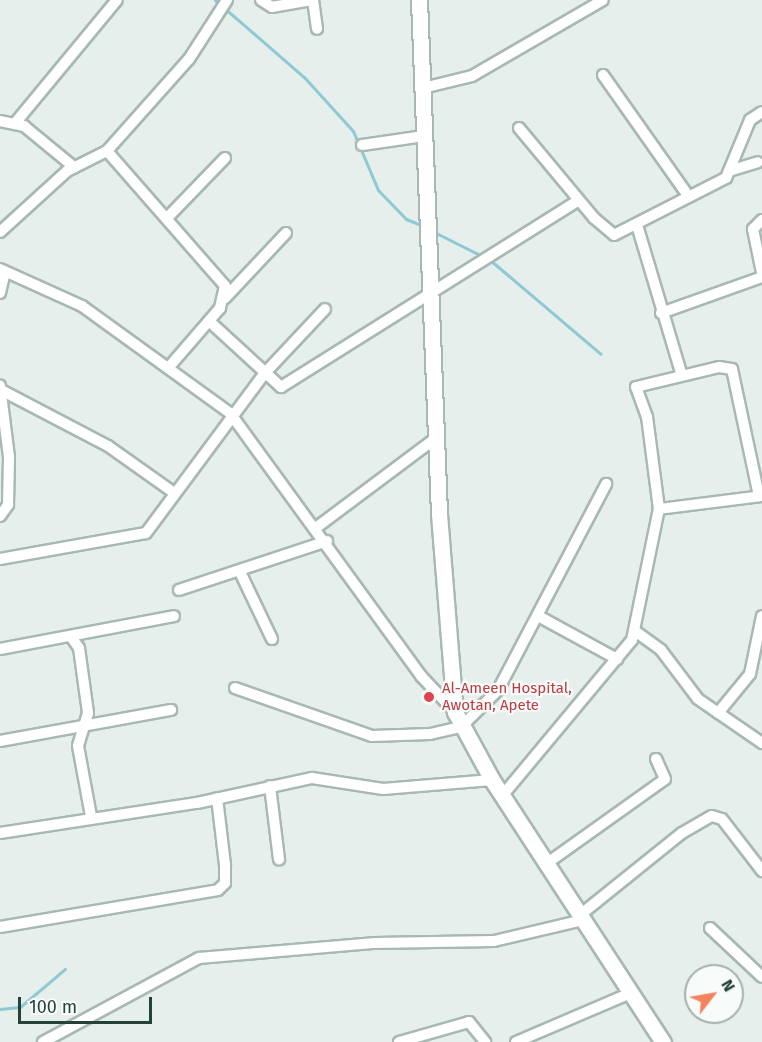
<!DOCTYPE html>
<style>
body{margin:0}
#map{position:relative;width:762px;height:1042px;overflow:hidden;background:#e6efeb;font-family:"Fira Sans",sans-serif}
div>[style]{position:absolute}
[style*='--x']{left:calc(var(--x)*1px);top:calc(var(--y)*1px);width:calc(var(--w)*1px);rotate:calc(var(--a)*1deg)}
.stream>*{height:3px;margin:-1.5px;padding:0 1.5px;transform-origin:1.5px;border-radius:1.5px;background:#8ec9d4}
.roads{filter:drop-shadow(2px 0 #a8b8b2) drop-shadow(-2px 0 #a8b8b2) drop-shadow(0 2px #a8b8b2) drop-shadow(0 -2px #a8b8b2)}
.street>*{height:10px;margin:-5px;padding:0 5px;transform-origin:5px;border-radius:5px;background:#fff}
.secondary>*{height:15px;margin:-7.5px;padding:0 7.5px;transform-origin:7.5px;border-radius:7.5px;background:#fff}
.dots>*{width:16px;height:16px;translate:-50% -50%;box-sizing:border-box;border:3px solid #f7fbf9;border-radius:50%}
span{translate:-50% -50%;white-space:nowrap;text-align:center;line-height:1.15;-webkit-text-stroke:4.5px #f7fbf9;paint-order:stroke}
.health-label{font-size:15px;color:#be3a42}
.left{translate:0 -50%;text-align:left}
.north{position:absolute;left:684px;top:964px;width:60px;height:60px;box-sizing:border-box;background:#f7fbf9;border:2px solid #a3b1ad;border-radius:50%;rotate:59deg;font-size:16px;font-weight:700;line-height:24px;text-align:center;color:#24423a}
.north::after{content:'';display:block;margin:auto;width:21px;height:27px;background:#f4845f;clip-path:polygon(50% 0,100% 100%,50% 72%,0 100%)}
.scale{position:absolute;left:18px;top:997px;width:134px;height:27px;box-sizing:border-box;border:3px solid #24423a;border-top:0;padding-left:8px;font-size:18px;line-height:21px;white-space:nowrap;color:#24423a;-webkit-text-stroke:4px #f7fbf9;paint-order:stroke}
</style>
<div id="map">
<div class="stream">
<i style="--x:215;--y:0;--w:118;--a:40.9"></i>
<i style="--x:304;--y:77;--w:73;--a:47.8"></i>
<i style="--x:353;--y:131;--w:64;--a:67"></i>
<i style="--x:378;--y:190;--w:40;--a:46"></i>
<i style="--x:406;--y:219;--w:18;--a:22"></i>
<i style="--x:434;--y:232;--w:56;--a:26.6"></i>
<i style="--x:490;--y:260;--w:145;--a:40.3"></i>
<i style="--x:0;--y:1009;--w:20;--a:-6"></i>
<i style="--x:20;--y:1007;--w:59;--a:-40.2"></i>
</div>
<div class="roads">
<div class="street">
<i style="--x:261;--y:0;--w:13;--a:32"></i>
<i style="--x:272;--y:7;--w:40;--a:-10"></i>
<i style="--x:313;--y:0;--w:29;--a:82"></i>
<i style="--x:603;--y:75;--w:149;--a:54.8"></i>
<i style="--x:423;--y:88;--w:50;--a:-13.8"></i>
<i style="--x:472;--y:76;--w:151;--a:-30.1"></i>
<i style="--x:0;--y:121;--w:25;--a:12"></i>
<i style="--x:24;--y:126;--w:65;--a:39.4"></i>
<i style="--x:16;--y:122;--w:158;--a:-50.4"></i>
<i style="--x:519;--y:128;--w:117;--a:50.2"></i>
<i style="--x:594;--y:218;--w:26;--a:40"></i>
<i style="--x:614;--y:235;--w:126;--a:-27"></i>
<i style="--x:726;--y:178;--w:63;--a:-67.5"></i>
<i style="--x:750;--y:120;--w:14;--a:-34"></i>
<i style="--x:362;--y:145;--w:63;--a:-8.3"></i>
<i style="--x:107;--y:151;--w:179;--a:48.8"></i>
<i style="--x:225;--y:286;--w:23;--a:103"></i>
<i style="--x:220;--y:308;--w:78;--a:130.8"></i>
<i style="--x:729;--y:171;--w:30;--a:-17"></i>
<i style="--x:168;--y:217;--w:82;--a:-46"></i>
<i style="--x:762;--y:220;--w:13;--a:135"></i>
<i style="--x:753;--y:229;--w:45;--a:78.4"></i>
<i style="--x:637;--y:225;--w:154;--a:73.4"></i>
<i style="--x:0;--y:232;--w:91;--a:-42.3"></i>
<i style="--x:67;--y:171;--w:45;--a:-26.6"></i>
<i style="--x:107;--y:151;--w:123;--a:-48.3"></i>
<i style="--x:189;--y:59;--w:70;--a:-57.2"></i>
<i style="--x:0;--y:269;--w:90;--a:24.3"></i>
<i style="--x:82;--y:306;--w:183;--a:35.9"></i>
<i style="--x:230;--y:413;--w:325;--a:54"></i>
<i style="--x:421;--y:676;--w:50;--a:46.6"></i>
<i style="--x:0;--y:293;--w:22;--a:-77"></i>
<i style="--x:225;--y:298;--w:89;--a:-46.8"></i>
<i style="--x:661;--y:313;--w:107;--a:-19.6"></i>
<i style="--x:209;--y:321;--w:98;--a:42.5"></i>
<i style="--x:281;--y:387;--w:350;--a:-32.1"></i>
<i style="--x:1;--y:390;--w:121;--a:27.6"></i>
<i style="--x:108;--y:446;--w:80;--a:35.3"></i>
<i style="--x:659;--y:509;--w:93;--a:-97.4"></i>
<i style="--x:647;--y:417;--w:32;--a:-110"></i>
<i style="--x:636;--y:387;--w:85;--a:-13.5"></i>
<i style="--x:719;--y:367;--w:13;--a:9"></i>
<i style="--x:732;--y:369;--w:130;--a:78"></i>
<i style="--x:0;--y:516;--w:14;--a:-54"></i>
<i style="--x:8;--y:505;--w:48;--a:-88.8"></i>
<i style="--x:9;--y:457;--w:72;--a:-97.2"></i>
<i style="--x:317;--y:527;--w:149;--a:-36.8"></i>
<i style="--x:0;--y:559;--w:148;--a:-10.1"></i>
<i style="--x:146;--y:533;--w:198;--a:-53.4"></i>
<i style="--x:264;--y:374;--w:89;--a:-46.8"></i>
<i style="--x:241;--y:574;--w:72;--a:64.5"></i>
<i style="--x:179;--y:590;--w:156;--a:-18.3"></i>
<i style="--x:540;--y:617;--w:88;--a:28.6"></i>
<i style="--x:635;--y:631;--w:32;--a:36"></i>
<i style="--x:661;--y:650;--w:61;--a:52.9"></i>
<i style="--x:698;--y:699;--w:78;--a:34.5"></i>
<i style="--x:72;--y:638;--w:12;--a:55"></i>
<i style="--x:79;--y:648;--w:66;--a:82.1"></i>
<i style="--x:88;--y:713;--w:34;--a:107"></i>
<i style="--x:78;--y:746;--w:71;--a:79.5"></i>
<i style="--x:0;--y:649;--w:177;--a:-10.7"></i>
<i style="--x:235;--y:688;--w:145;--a:19.3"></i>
<i style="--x:372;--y:736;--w:58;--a:-2"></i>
<i style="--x:430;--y:734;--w:32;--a:-13"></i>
<i style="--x:461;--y:727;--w:52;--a:-45"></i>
<i style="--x:498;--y:690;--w:233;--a:-62.3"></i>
<i style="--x:718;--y:713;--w:50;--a:-50.6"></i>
<i style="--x:750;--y:674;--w:59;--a:-78.3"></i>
<i style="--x:0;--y:741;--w:174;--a:-10.3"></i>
<i style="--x:270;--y:786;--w:74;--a:83"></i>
<i style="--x:502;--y:796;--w:203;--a:-50.2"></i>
<i style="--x:632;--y:640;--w:134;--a:-78.4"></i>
<i style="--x:659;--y:509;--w:104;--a:-7.2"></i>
<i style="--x:0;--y:833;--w:199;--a:-8.7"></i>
<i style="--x:197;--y:803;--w:118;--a:-12.3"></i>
<i style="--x:312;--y:778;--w:72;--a:8.8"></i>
<i style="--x:383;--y:789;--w:109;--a:-4.7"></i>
<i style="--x:546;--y:864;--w:146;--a:-35.5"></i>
<i style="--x:665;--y:779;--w:22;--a:-114"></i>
<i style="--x:580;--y:915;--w:131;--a:-38.8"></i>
<i style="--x:682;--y:833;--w:34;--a:-30"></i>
<i style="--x:712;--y:816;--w:10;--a:17"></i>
<i style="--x:722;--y:819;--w:66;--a:52.4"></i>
<i style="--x:0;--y:927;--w:221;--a:-9.6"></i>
<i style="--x:218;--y:890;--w:10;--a:-45"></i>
<i style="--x:225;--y:883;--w:18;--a:-90"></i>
<i style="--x:225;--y:865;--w:67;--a:-96.8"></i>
<i style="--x:710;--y:928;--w:71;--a:43.3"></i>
<i style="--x:43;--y:1042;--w:177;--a:-28.3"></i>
<i style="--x:199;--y:958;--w:177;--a:-4.9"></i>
<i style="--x:375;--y:943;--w:119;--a:-1"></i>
<i style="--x:494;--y:941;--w:91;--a:-13.3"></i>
<i style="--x:399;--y:1042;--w:73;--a:-15.9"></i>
<i style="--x:469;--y:1022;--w:26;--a:51"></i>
<i style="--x:516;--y:1042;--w:125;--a:-23.1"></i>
</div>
<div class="secondary">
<i style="--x:419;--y:0;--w:514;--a:87.77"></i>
<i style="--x:439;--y:514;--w:199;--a:85.4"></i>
<i style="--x:455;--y:712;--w:77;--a:61.4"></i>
<i style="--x:492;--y:780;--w:313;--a:56.9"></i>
</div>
</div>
<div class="dots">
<i style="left:429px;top:697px;background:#e0444e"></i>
</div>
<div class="health-label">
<span class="left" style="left:442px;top:697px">Al-Ameen Hospital,<br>Awotan, Apete</span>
</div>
<div class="north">N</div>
<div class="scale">100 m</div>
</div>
